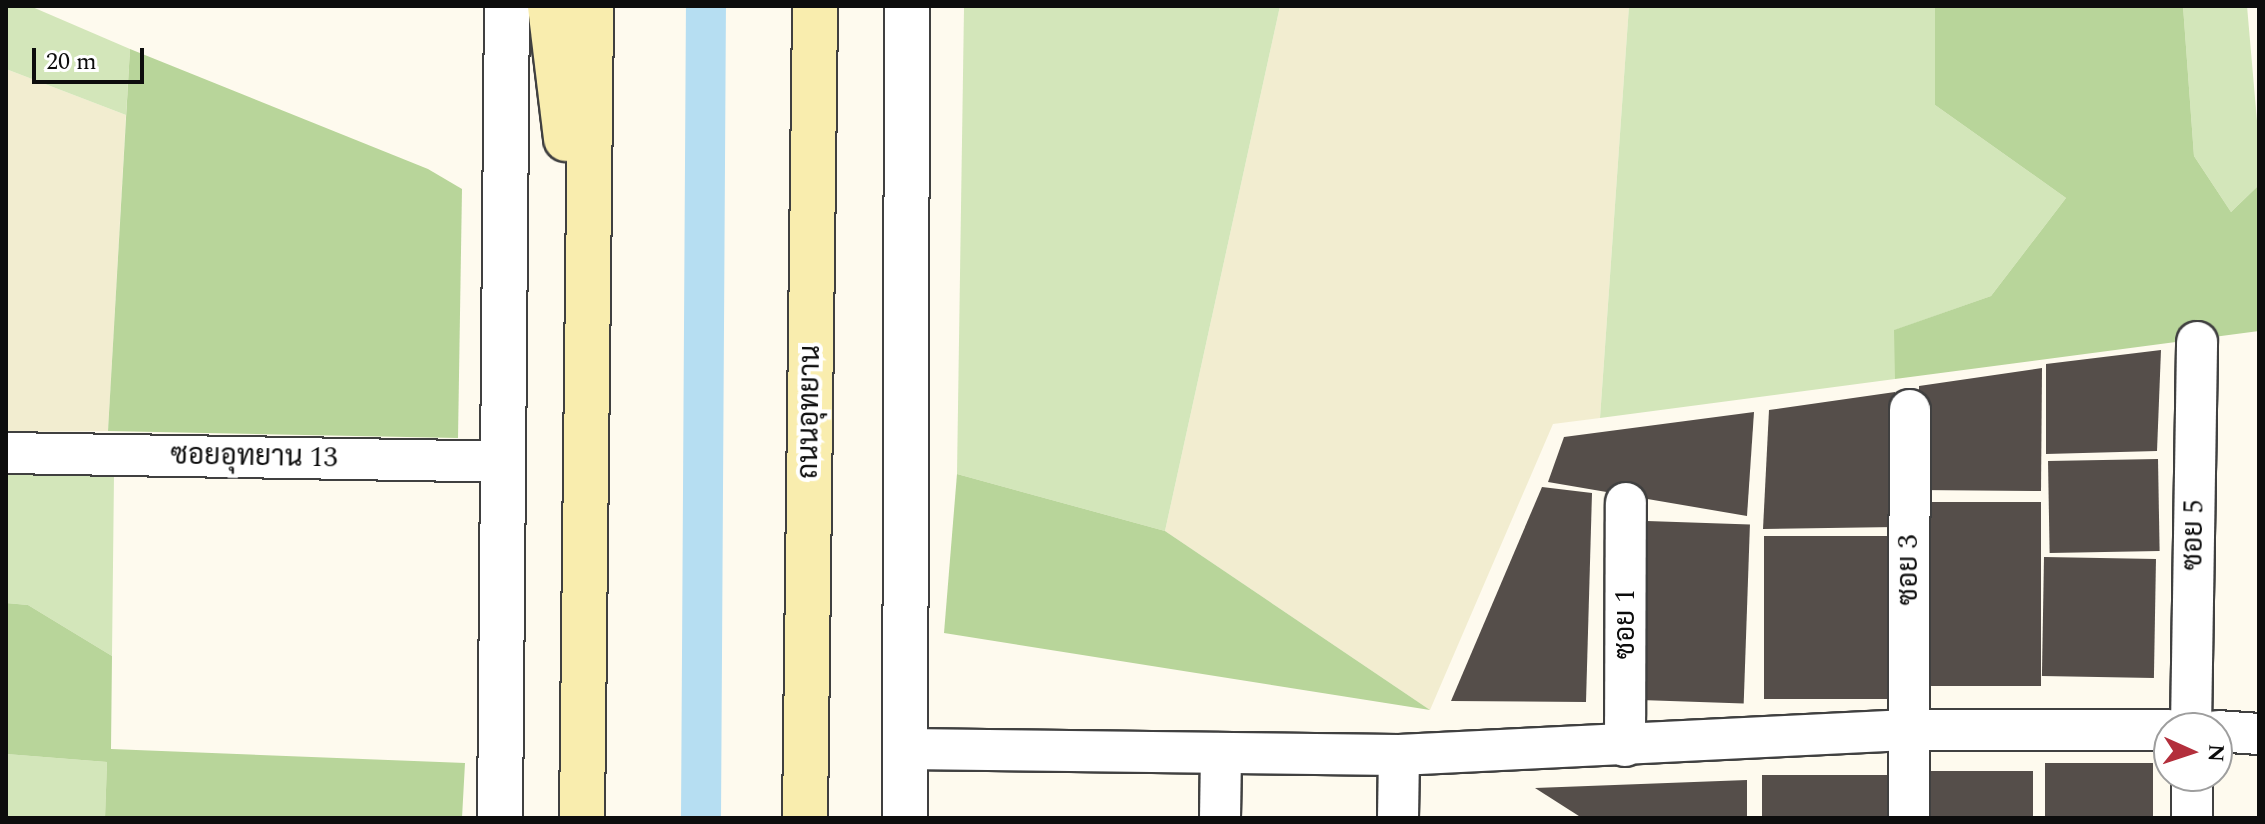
<!DOCTYPE html>
<meta charset="utf-8">
<style>
body{margin:0}
#map{position:relative;width:2265px;height:824px;overflow:hidden;background:#fefaee;font-family:Spectral,Sarabun,serif}
div>[style]{position:absolute}
[style*='--x']{left:calc(var(--x)*1px);top:calc(var(--y)*1px);width:calc(var(--w)*1px);rotate:calc(var(--a)*1deg)}
.farmland>*{inset:0;background:#f2edd0}
.green>*{inset:0;background:#d3e6ba}
.forest>*{inset:0;background:#b8d59a}
.canal>*{height:40px;margin:-20px;padding:0 20px;transform-origin:20px;border-radius:20px;background:#b6def2}
.building>*{inset:0;background:#554e4a;transform-origin:0 0}
.roads{filter:drop-shadow(2px 0 #404040) drop-shadow(-2px 0 #404040) drop-shadow(0 2px #404040) drop-shadow(0 -2px #404040)}
.minor>*{height:40px;margin:-20px;padding:0 20px;transform-origin:20px;border-radius:20px;background:#fff}
.tertiary>*{height:44px;margin:-22px;padding:0 22px;transform-origin:22px;border-radius:22px;background:#fff}
.secondary>*{height:44px;margin:-22px;padding:0 22px;transform-origin:22px;border-radius:22px;background:#f9edae}
span{translate:-50% -50%;white-space:nowrap;text-align:center;line-height:1.15;-webkit-text-stroke:8px #fff;paint-order:stroke}
.street-label{font-size:28px;color:#0d0d0d}
.frame{position:absolute;inset:0;border:8px solid #0d0d0d;pointer-events:none}
.north{position:absolute;left:2153px;top:712px;width:80px;height:80px;box-sizing:border-box;background:#fff;border:2px solid #9e9e9e;border-radius:50%;rotate:93deg;font-size:22px;font-weight:700;line-height:32px;text-align:center;color:#0d0d0d}
.north::after{content:'';display:block;margin:auto;width:28px;height:36px;background:#b32f3c;clip-path:polygon(50% 0,100% 100%,50% 72%,0 100%)}
.scale{position:absolute;left:32px;top:48px;width:112px;height:36px;box-sizing:border-box;border:4px solid #0d0d0d;border-top:0;padding-left:10px;font-size:24px;line-height:28px;white-space:nowrap;color:#0d0d0d;-webkit-text-stroke:6px #fff;paint-order:stroke}
</style>
<div id="map">
<div class="farmland">
<i style="clip-path:polygon(1280px 6px,1629px 6px,1600px 418px,1553px 424px,1430px 710px,1165px 531px)"></i>
<i style="clip-path:polygon(6px 69px,126px 115px,108px 431px,6px 432px)"></i>
</div>
<div class="green">
<i style="clip-path:polygon(6px 6px,30px 6px,130px 49px,126px 115px,6px 69px)"></i>
<i style="clip-path:polygon(1015px 6px,1280px 6px,1165px 531px,957px 474px,964px 8px)"></i>
<i style="clip-path:polygon(1629px 6px,1935px 6px,1935px 105px,2066px 198px,1991px 296px,1895px 330px,1895px 379px,1600px 418px)"></i>
<i style="clip-path:polygon(2183px 6px,2247px 6px,2259px 144px,2259px 185px,2231px 212px,2194px 156px)"></i>
<i style="clip-path:polygon(6px 473px,114px 475px,112px 656px,28px 605px,6px 603px)"></i>
<i style="clip-path:polygon(6px 754px,107px 762px,105px 818px,6px 818px)"></i>
</div>
<div class="forest">
<i style="clip-path:polygon(1935px 6px,2183px 6px,2194px 156px,2231px 212px,2259px 185px,2259px 331px,1895px 379px,1894px 330px,1991px 296px,2066px 198px,1935px 105px)"></i>
<i style="clip-path:polygon(130px 49px,428px 169px,462px 189px,458px 438px,108px 431px)"></i>
<i style="clip-path:polygon(957px 474px,1165px 531px,1430px 710px,944px 633px)"></i>
<i style="clip-path:polygon(6px 603px,28px 605px,112px 656px,111px 749px,465px 763px,462px 818px,105px 818px,107px 762px,6px 754px)"></i>
</div>
<div class="canal">
<i style="--x:701;--y:818;--w:812;--a:-89.65"></i>
</div>
<div class="building">
<i style="clip-path:polygon(2161px 350px,2157px 451px,2046px 454px,2046px 364px)"></i>
<i style="clip-path:polygon(2042px 368px,2041px 491px,1918px 490px,1919px 386px)"></i>
<i style="clip-path:polygon(1895px 392px,1896px 527px,1763px 529px,1769px 410px)"></i>
<i style="clip-path:polygon(1754px 412px,1747px 516px,1548px 482px,1564px 437px)"></i>
<i style="left:2158px;top:459px;width:92px;height:110px;rotate:89deg"></i>
<i style="clip-path:polygon(1542px 487px,1592px 493px,1586px 702px,1451px 701px)"></i>
<i style="left:1919px;top:502px;width:122px;height:184px"></i>
<i style="left:1647px;top:521px;width:103px;height:179px;rotate:2deg"></i>
<i style="left:1764px;top:536px;width:127px;height:163px"></i>
<i style="left:2044px;top:557px;width:112px;height:119px;rotate:1deg"></i>
<i style="left:2153px;top:763px;width:55px;height:108px;rotate:90deg"></i>
<i style="left:2033px;top:771px;width:47px;height:107px;rotate:90deg"></i>
<i style="left:1891px;top:775px;width:43px;height:129px;rotate:90deg"></i>
<i style="clip-path:polygon(1747px 780px,1747px 818px,1582px 818px,1535px 788px)"></i>
</div>
<div class="roads">
<div class="minor">
<i style="--x:6;--y:453;--w:497;--a:1"></i>
<i style="--x:2191;--y:728;--w:386;--a:-89.1"></i>
<i style="--x:2217;--y:731;--w:42;--a:4.1"></i>
<i style="--x:1625;--y:746;--w:243;--a:-89.8"></i>
<i style="--x:906;--y:749;--w:493;--a:0.7"></i>
<i style="--x:1399;--y:755;--w:510;--a:-2.81"></i>
<i style="--x:1908;--y:730;--w:261;--a:0"></i>
<i style="--x:2192;--y:776;--w:42;--a:90"></i>
<i style="--x:1220;--y:818;--w:65;--a:-89.1"></i>
<i style="--x:1398;--y:818;--w:63;--a:-89.1"></i>
<i style="--x:1909;--y:818;--w:408;--a:-89.9"></i>
</div>
<div class="tertiary">
<i style="--x:500;--y:818;--w:812;--a:-89.51"></i>
<i style="--x:905;--y:818;--w:812;--a:-89.86"></i>
</div>
<div class="secondary">
<i style="--x:550;--y:6;--w:134;--a:83.1"></i>
<i style="--x:582;--y:818;--w:812;--a:-89.36"></i>
<i style="--x:805;--y:818;--w:812;--a:-89.29"></i>
</div>
</div>
<div class="street-label">
<span style="left:810px;top:412px;rotate:-89deg">ถนนอุทยาน</span>
<span style="left:254px;top:457px;rotate:1deg">ซอยอุทยาน 13</span>
<span style="left:2194px;top:535px;rotate:-89deg">ซอย 5</span>
<span style="left:1909px;top:570px;rotate:-90deg">ซอย 3</span>
<span style="left:1626px;top:624px;rotate:-90deg">ซอย 1</span>
</div>
<div class="frame"></div>
<div class="north">N</div>
<div class="scale">20 m</div>
</div>
